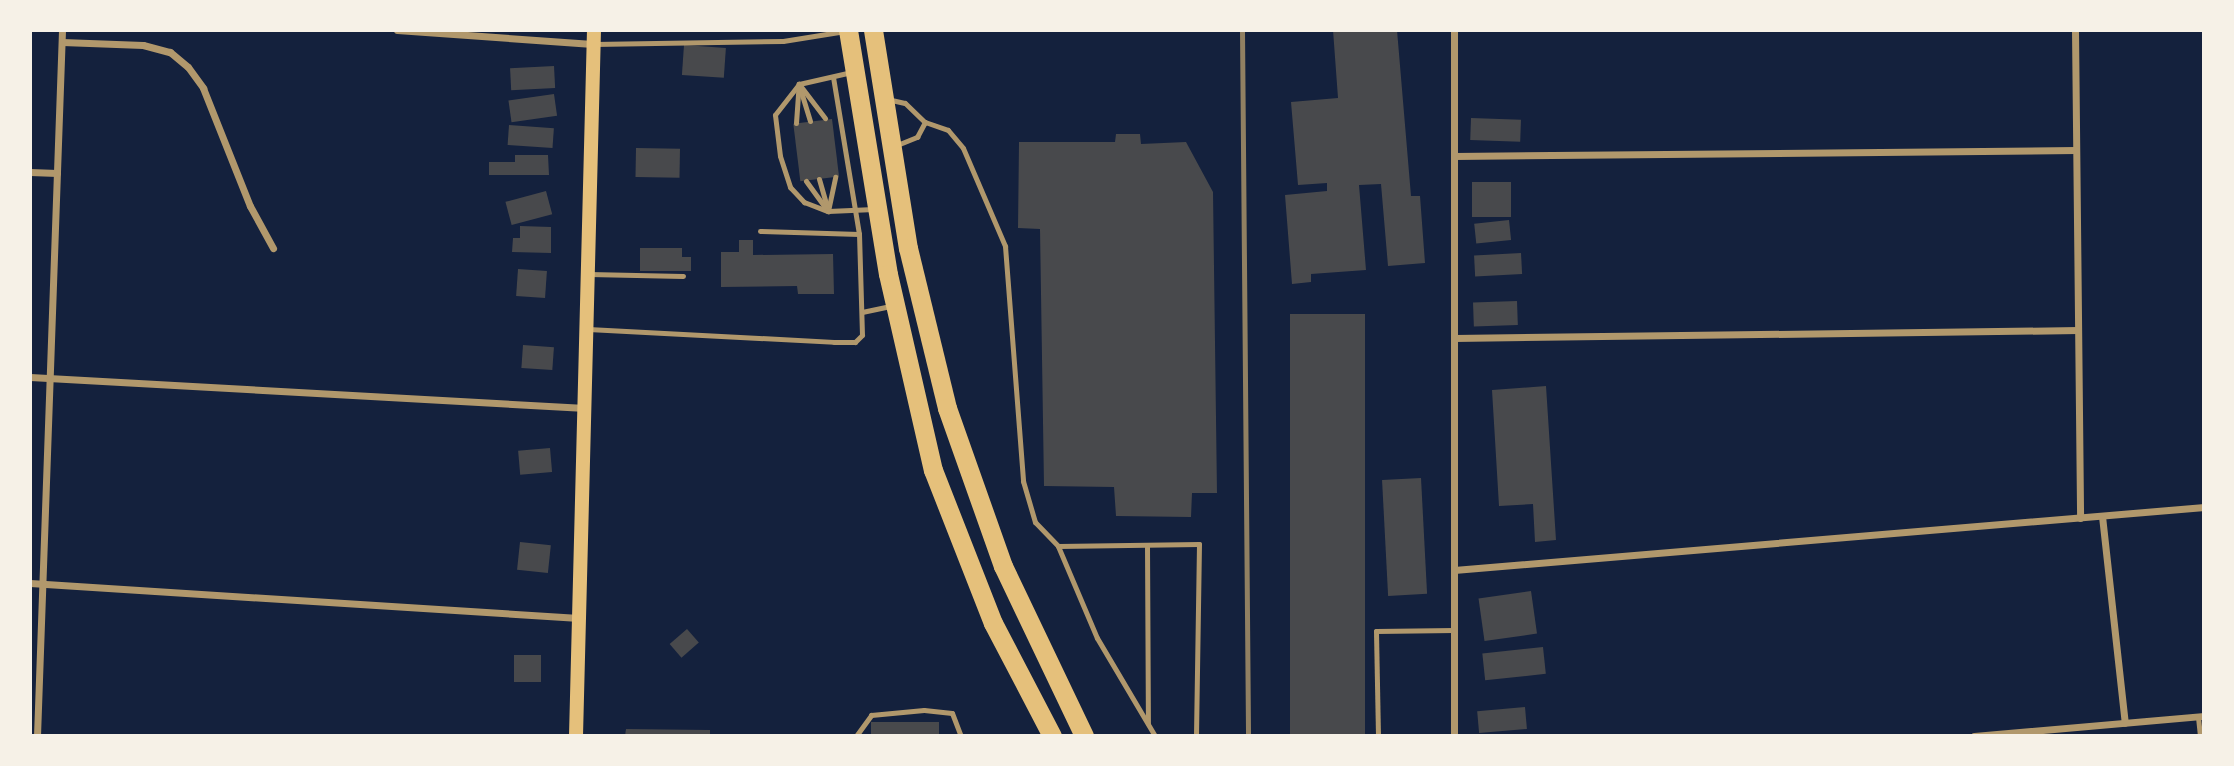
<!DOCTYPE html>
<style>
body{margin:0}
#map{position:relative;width:2234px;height:766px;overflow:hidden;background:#14213d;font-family:"IBM Plex Serif",serif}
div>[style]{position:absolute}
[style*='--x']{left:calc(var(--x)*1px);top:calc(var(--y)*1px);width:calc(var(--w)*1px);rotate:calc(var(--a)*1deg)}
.building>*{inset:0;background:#48494c;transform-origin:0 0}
.service>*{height:5px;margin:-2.5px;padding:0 2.5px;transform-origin:2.5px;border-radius:2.5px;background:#b1986c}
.minor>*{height:7px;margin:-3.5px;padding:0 3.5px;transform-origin:3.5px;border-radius:3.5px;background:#b1986c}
.secondary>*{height:14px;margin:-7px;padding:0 7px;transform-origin:7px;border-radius:7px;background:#e5c07b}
.trunk>*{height:19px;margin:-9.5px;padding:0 9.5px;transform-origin:9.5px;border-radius:9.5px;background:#e5c07b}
.rail>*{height:5px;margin:-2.5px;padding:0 2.5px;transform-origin:2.5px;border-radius:2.5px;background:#918062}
span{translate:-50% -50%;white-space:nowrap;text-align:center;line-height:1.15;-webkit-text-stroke:7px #f6f1e7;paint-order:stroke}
.frame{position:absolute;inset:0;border:32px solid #f6f1e7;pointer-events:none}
</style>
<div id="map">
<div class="building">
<i style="clip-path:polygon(1333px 30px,1397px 30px,1411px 196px,1420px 196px,1425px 263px,1388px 266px,1381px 184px,1359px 185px,1366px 270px,1311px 274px,1311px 282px,1292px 284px,1285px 195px,1327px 191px,1327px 183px,1298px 185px,1291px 102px,1338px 98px)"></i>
<i style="left:684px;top:45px;width:42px;height:30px;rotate:4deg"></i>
<i style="left:554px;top:66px;width:22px;height:44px;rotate:87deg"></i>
<i style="left:554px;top:94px;width:22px;height:46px;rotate:82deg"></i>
<i style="left:1471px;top:118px;width:50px;height:22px;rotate:2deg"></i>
<i style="left:832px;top:119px;width:58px;height:39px;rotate:83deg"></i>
<i style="left:509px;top:125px;width:45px;height:20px;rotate:4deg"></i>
<i style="clip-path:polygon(1116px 134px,1140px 134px,1141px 144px,1186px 142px,1213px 192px,1217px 493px,1192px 493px,1191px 517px,1116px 516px,1114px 487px,1044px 486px,1040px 229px,1018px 228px,1019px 142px,1115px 142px)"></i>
<i style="left:636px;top:148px;width:44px;height:29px;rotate:1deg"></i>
<i style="clip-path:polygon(515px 155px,548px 155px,549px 175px,489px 175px,489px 162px,515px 162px)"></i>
<i style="left:1511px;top:182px;width:35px;height:39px;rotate:90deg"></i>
<i style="left:546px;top:191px;width:24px;height:42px;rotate:75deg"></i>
<i style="left:1509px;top:220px;width:20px;height:35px;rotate:84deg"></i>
<i style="clip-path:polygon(520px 226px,551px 227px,551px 253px,512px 252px,513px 238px,520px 238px)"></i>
<i style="clip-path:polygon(739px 240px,753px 240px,753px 255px,833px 254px,834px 294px,798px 294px,797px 286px,721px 287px,721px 252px,739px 252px)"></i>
<i style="clip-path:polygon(640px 248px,682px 248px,682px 257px,691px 257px,691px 271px,640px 271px)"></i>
<i style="left:1521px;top:253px;width:21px;height:47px;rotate:87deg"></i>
<i style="left:518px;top:269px;width:29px;height:27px;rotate:4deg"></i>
<i style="left:1517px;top:301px;width:24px;height:44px;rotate:88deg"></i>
<i style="left:1290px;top:314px;width:75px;height:422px"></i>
<i style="left:523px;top:345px;width:31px;height:23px;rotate:4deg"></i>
<i style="clip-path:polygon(1546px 386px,1556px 540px,1535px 542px,1533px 504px,1499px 506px,1492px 390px)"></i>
<i style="left:550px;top:448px;width:24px;height:32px;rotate:85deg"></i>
<i style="left:1421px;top:478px;width:116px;height:39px;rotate:87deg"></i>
<i style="left:520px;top:542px;width:31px;height:28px;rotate:6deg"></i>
<i style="left:1531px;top:591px;width:43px;height:53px;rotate:82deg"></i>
<i style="left:687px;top:629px;width:18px;height:23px;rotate:49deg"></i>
<i style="left:1543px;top:647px;width:27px;height:61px;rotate:84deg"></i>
<i style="left:541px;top:655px;width:27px;height:27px;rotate:90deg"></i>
<i style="left:1525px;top:707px;width:22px;height:48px;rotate:85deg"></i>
<i style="left:939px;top:722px;width:14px;height:68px;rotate:90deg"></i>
<i style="clip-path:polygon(626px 729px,710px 730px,710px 736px,625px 736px)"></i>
</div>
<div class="service">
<i style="--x:594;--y:44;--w:189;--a:-0.9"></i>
<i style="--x:783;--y:41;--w:63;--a:-9.2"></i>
<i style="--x:799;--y:84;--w:39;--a:128"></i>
<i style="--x:775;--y:115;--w:41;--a:83"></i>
<i style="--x:780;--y:156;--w:33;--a:72"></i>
<i style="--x:790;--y:187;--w:21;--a:47"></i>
<i style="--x:804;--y:202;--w:26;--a:21"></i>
<i style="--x:887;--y:99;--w:18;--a:13"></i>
<i style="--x:905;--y:103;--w:28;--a:44"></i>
<i style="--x:925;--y:122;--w:24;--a:19"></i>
<i style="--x:948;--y:130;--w:23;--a:50"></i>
<i style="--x:963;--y:148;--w:107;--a:66.8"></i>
<i style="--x:1005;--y:246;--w:236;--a:85.6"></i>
<i style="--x:1023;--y:481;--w:43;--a:73.7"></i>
<i style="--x:1035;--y:522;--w:33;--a:46"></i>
<i style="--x:810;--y:121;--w:39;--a:-107"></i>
<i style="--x:799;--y:84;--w:43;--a:52.6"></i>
<i style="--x:796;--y:123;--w:39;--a:-86"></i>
<i style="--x:799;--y:84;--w:54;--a:-12.8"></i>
<i style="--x:897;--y:145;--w:22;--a:-22"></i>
<i style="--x:917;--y:137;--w:17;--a:-62"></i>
<i style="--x:819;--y:179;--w:33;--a:74"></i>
<i style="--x:828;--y:211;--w:35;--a:-78"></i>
<i style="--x:806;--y:181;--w:37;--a:54"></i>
<i style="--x:828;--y:211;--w:46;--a:-2.5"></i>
<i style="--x:760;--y:231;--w:99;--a:1.7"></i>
<i style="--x:589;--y:274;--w:94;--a:1.2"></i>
<i style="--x:862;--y:312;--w:29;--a:-12"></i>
<i style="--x:588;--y:329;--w:246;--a:3"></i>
<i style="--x:834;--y:342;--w:21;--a:0"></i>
<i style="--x:855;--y:342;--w:10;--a:-45"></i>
<i style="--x:862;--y:335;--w:101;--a:-91.7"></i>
<i style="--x:859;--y:234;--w:159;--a:-99.4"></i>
<i style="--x:1147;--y:545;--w:178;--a:89.7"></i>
<i style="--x:2198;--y:717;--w:19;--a:84"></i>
<i style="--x:856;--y:736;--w:26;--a:-54"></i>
<i style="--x:871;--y:715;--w:53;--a:-5.4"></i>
<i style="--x:924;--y:710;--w:28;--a:6"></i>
<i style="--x:952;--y:713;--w:25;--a:69"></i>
<i style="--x:1155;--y:736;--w:114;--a:-120.6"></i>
<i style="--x:1097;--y:638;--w:100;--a:-113"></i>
<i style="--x:1058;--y:546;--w:141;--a:-0.8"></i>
<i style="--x:1199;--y:544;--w:192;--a:90.9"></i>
<i style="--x:1378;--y:736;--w:105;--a:-91.1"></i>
<i style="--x:1376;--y:631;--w:78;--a:-0.7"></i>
</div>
<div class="minor">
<i style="--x:397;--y:30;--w:196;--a:4.1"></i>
<i style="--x:2075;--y:30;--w:488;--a:89.4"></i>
<i style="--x:62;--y:42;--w:81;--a:2.1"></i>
<i style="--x:143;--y:45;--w:28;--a:15"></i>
<i style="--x:170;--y:52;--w:23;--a:40"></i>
<i style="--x:188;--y:67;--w:26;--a:54"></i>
<i style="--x:203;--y:88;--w:127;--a:68.3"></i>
<i style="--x:250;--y:206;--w:48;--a:61.3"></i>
<i style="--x:1454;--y:156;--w:622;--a:-0.55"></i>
<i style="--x:30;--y:172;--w:27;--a:2"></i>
<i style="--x:1454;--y:338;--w:624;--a:-0.73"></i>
<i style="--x:30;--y:377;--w:556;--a:3.2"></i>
<i style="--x:2102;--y:516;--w:208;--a:83.7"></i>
<i style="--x:1454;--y:570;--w:753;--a:-4.8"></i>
<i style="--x:30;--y:583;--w:550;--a:3.65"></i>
<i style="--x:37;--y:736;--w:706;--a:-87.97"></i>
<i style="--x:1454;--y:736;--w:706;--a:-90"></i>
<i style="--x:1974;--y:736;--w:231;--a:-5"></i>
</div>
<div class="secondary">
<i style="--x:576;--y:736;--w:706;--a:-88.54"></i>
</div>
<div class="trunk">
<i style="--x:848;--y:30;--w:247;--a:80.7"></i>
<i style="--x:888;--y:274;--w:201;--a:77.1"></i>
<i style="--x:933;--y:470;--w:164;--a:68.6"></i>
<i style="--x:993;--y:623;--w:127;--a:62.4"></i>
<i style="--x:873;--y:30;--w:221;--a:80.9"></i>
<i style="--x:908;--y:248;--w:165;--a:76.3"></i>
<i style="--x:947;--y:408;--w:168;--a:70.5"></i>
<i style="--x:1003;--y:566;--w:188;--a:64.5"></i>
</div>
<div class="rail">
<i style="--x:1242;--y:30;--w:706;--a:89.51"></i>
</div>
<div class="frame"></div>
</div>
